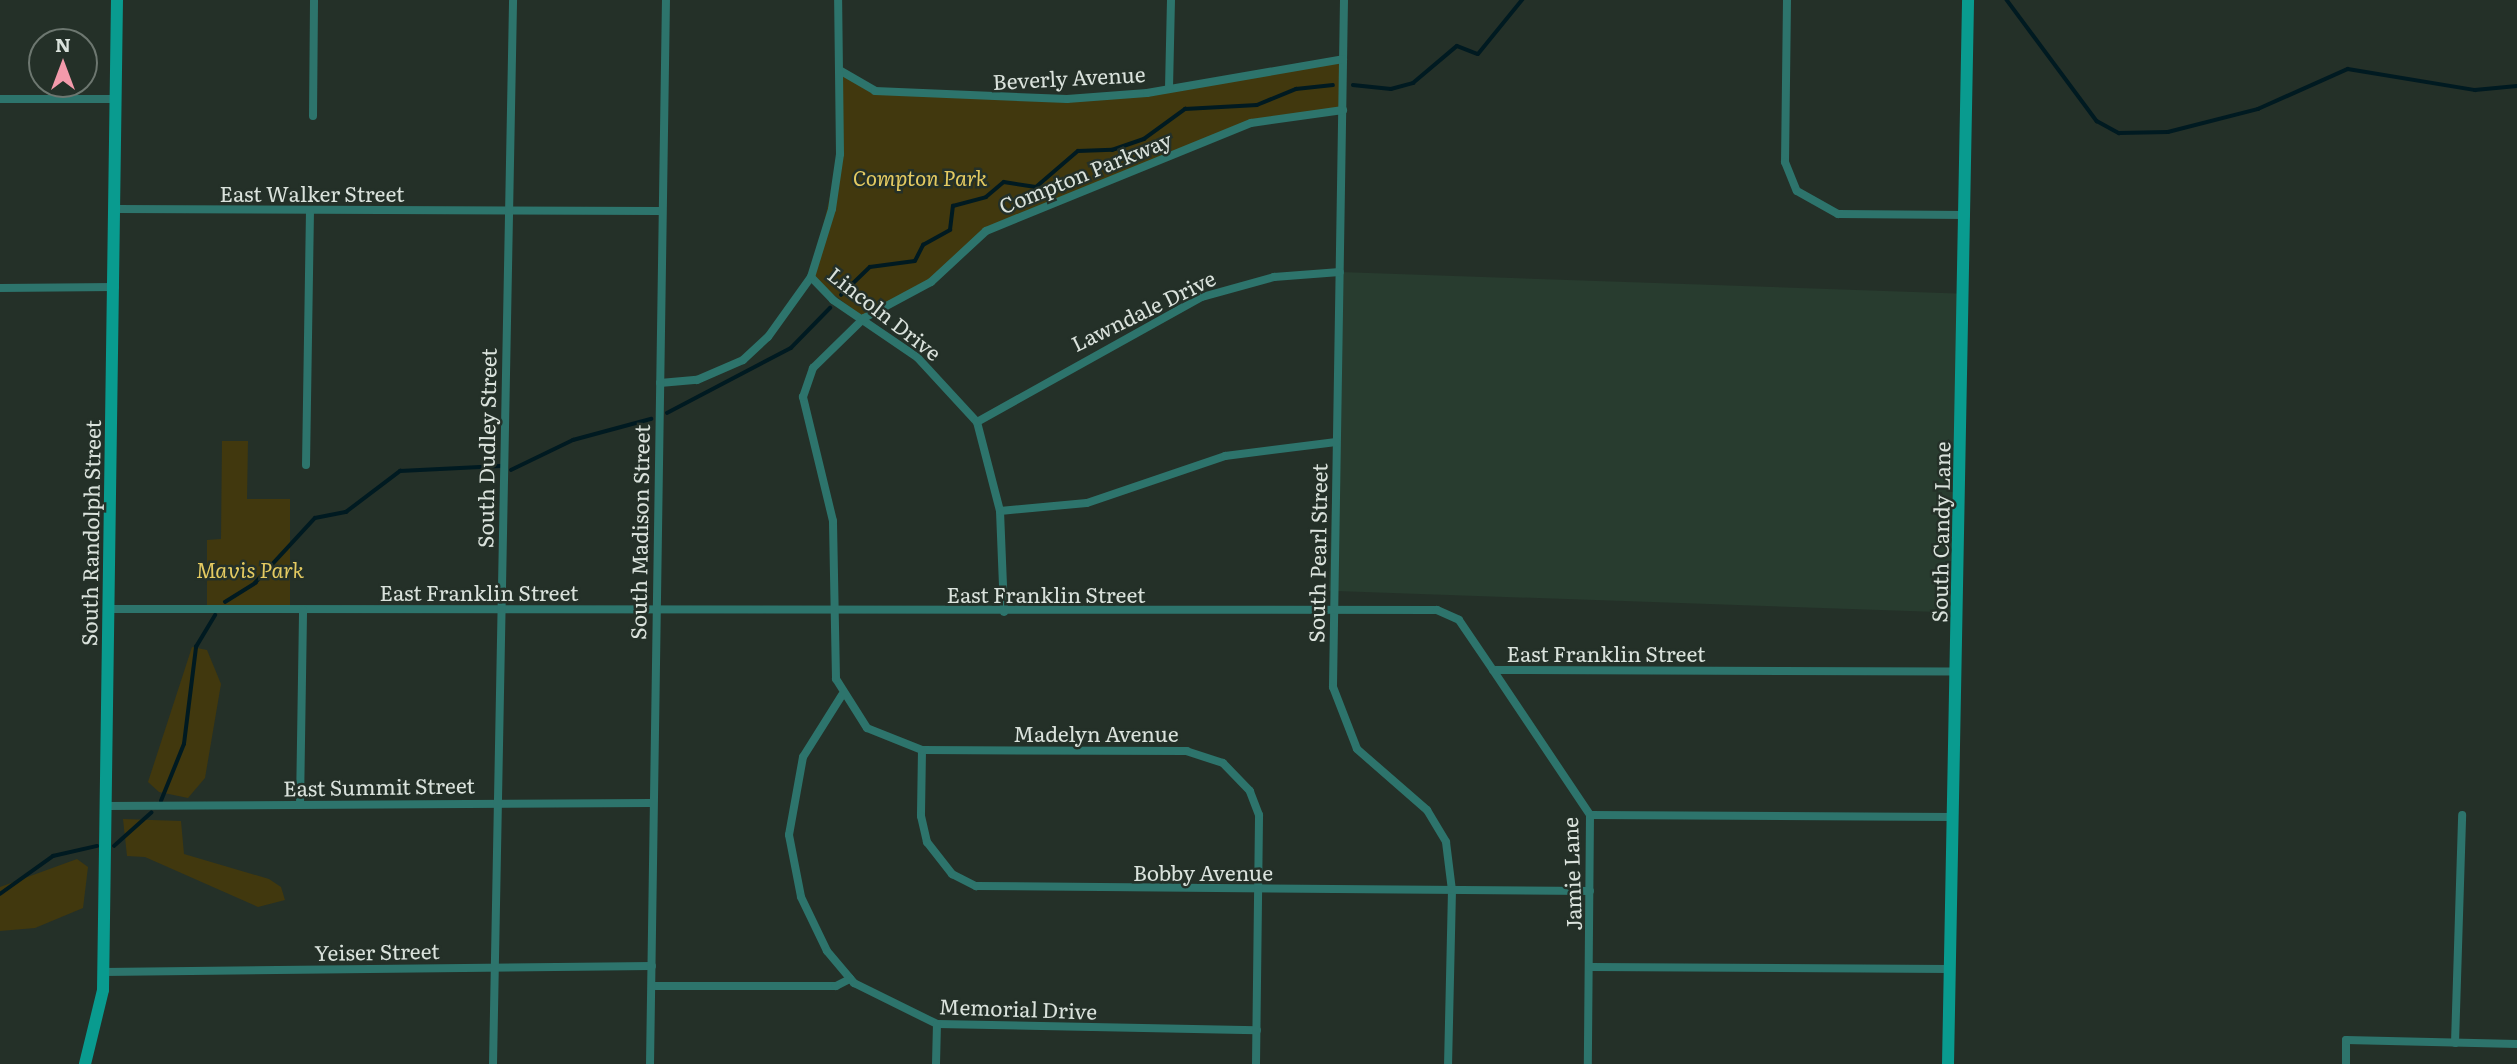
<!DOCTYPE html>
<style>
body{margin:0}
#map{position:relative;width:2517px;height:1064px;overflow:hidden;background:#243028;font-family:Literata,serif}
div>[style]{position:absolute}
[style*='--x']{left:calc(var(--x)*1px);top:calc(var(--y)*1px);width:calc(var(--w)*1px);rotate:calc(var(--a)*1deg)}
.built>*{inset:0;background:#283c2f;transform-origin:0 0}
.green>*{inset:0;background:#41380e}
.stream>*{height:3.5px;margin:-1.75px;padding:0 1.75px;transform-origin:1.75px;border-radius:1.75px;background:#001a21}
.street>*{height:8px;margin:-4px;padding:0 4px;transform-origin:4px;border-radius:4px;background:#2d746c}
.secondary>*{height:12px;margin:-6px;padding:0 6px;transform-origin:6px;border-radius:6px;background:#099b8f}
span{translate:-50% -50%;white-space:nowrap;text-align:center;line-height:1.15;-webkit-text-stroke:5px #243028;paint-order:stroke}
.street-label{font-size:21px;color:#dae2dc}
.park-label{font-size:21px;color:#e4ca61;font-style:italic}
.north{position:absolute;left:28px;top:28px;width:70px;height:70px;box-sizing:border-box;background:#243028;border:2px solid #6d7770;border-radius:50%;rotate:0deg;font-size:19px;font-weight:700;line-height:28px;text-align:center;color:#dae2dc}
.north::after{content:'';display:block;margin:auto;width:24px;height:32px;background:#f39aab;clip-path:polygon(50% 0,100% 100%,50% 72%,0 100%)}
</style>
<div id="map">
<div class="built">
<i style="left:1340px;top:272px;width:624px;height:319px;rotate:2deg"></i>
</div>
<div class="green">
<i style="clip-path:polygon(1343px 59px,1343px 110px,1270px 118px,996px 225px,946px 270px,864px 318px,811px 277px,840px 154px,841px 71px,875px 91px,1067px 99px,1147px 93px)"></i>
<i style="clip-path:polygon(222px 441px,248px 441px,247px 499px,290px 499px,290px 610px,207px 610px,207px 540px,221px 539px)"></i>
<i style="clip-path:polygon(192px 647px,207px 650px,221px 684px,205px 778px,188px 798px,159px 792px,148px 782px)"></i>
<i style="clip-path:polygon(123px 819px,181px 821px,184px 854px,269px 879px,281px 887px,285px 900px,258px 907px,145px 857px,127px 856px)"></i>
<i style="clip-path:polygon(77px 859px,88px 867px,83px 908px,35px 928px,0 931px,0 887px)"></i>
</div>
<div class="stream">
<i style="--x:2007;--y:0;--w:151;--a:53.4"></i>
<i style="--x:2097;--y:121;--w:25;--a:29"></i>
<i style="--x:2119;--y:133;--w:49;--a:-1.2"></i>
<i style="--x:2168;--y:132;--w:93;--a:-14.3"></i>
<i style="--x:2258;--y:109;--w:98;--a:-24"></i>
<i style="--x:2348;--y:69;--w:129;--a:9.4"></i>
<i style="--x:2475;--y:90;--w:42;--a:-5.4"></i>
<i style="--x:1353;--y:85;--w:38;--a:6"></i>
<i style="--x:1391;--y:89;--w:23;--a:-15"></i>
<i style="--x:1413;--y:83;--w:57;--a:-40.1"></i>
<i style="--x:1457;--y:46;--w:22;--a:21"></i>
<i style="--x:1478;--y:54;--w:70;--a:-50.8"></i>
<i style="--x:841;--y:295;--w:40;--a:-44"></i>
<i style="--x:870;--y:267;--w:45;--a:-7.6"></i>
<i style="--x:915;--y:261;--w:18;--a:-63"></i>
<i style="--x:923;--y:245;--w:31;--a:-29"></i>
<i style="--x:950;--y:230;--w:24;--a:-83"></i>
<i style="--x:953;--y:206;--w:34;--a:-15"></i>
<i style="--x:986;--y:197;--w:23;--a:-40"></i>
<i style="--x:1004;--y:182;--w:32;--a:9"></i>
<i style="--x:1036;--y:187;--w:55;--a:-40.6"></i>
<i style="--x:1078;--y:151;--w:34;--a:-2"></i>
<i style="--x:1112;--y:150;--w:34;--a:-19"></i>
<i style="--x:1144;--y:139;--w:51;--a:-36.2"></i>
<i style="--x:1185;--y:109;--w:72;--a:-3.2"></i>
<i style="--x:1257;--y:105;--w:42;--a:-22.3"></i>
<i style="--x:1296;--y:89;--w:37;--a:-6"></i>
<i style="--x:667;--y:413;--w:140;--a:-27.7"></i>
<i style="--x:791;--y:348;--w:56;--a:-45.7"></i>
<i style="--x:511;--y:470;--w:69;--a:-25.8"></i>
<i style="--x:573;--y:440;--w:81;--a:-15.1"></i>
<i style="--x:225;--y:602;--w:36;--a:-32"></i>
<i style="--x:255;--y:583;--w:88;--a:-47.3"></i>
<i style="--x:315;--y:518;--w:32;--a:-11"></i>
<i style="--x:346;--y:512;--w:68;--a:-37.2"></i>
<i style="--x:400;--y:471;--w:100;--a:-2.9"></i>
<i style="--x:161;--y:801;--w:61;--a:-68"></i>
<i style="--x:184;--y:744;--w:98;--a:-82.9"></i>
<i style="--x:196;--y:647;--w:37;--a:-59"></i>
<i style="--x:114;--y:846;--w:50;--a:-41.7"></i>
<i style="--x:0;--y:894;--w:65;--a:-35.6"></i>
<i style="--x:53;--y:856;--w:45;--a:-12.8"></i>
</div>
<div class="street">
<i style="--x:1344;--y:0;--w:687;--a:90.92"></i>
<i style="--x:1333;--y:687;--w:66;--a:68.8"></i>
<i style="--x:1357;--y:749;--w:93;--a:41.1"></i>
<i style="--x:1427;--y:810;--w:37;--a:59"></i>
<i style="--x:1446;--y:842;--w:48;--a:82.9"></i>
<i style="--x:1452;--y:890;--w:174;--a:91.3"></i>
<i style="--x:1787;--y:0;--w:162;--a:90.7"></i>
<i style="--x:1785;--y:162;--w:31;--a:68"></i>
<i style="--x:1797;--y:191;--w:47;--a:29.3"></i>
<i style="--x:1838;--y:214;--w:128;--a:0.4"></i>
<i style="--x:841;--y:71;--w:39;--a:30"></i>
<i style="--x:875;--y:91;--w:192;--a:2.4"></i>
<i style="--x:1067;--y:99;--w:80;--a:-4.3"></i>
<i style="--x:1147;--y:93;--w:199;--a:-9.8"></i>
<i style="--x:1169;--y:88;--w:88;--a:-88.7"></i>
<i style="--x:0;--y:99;--w:115;--a:0"></i>
<i style="--x:313;--y:116;--w:116;--a:-89.5"></i>
<i style="--x:116;--y:209;--w:545;--a:0.21"></i>
<i style="--x:811;--y:277;--w:32;--a:46"></i>
<i style="--x:833;--y:300;--w:102;--a:34.2"></i>
<i style="--x:917;--y:357;--w:88;--a:47.3"></i>
<i style="--x:977;--y:422;--w:92;--a:75.5"></i>
<i style="--x:1000;--y:511;--w:101;--a:87.7"></i>
<i style="--x:0;--y:288;--w:115;--a:-0.5"></i>
<i style="--x:660;--y:383;--w:37;--a:-5"></i>
<i style="--x:697;--y:380;--w:50;--a:-23.5"></i>
<i style="--x:743;--y:360;--w:34;--a:-43"></i>
<i style="--x:768;--y:337;--w:74;--a:-54.4"></i>
<i style="--x:811;--y:277;--w:71;--a:-72.8"></i>
<i style="--x:832;--y:209;--w:56;--a:-81.7"></i>
<i style="--x:840;--y:154;--w:154;--a:-90.7"></i>
<i style="--x:977;--y:422;--w:257;--a:-29.1"></i>
<i style="--x:1202;--y:297;--w:75;--a:-15.5"></i>
<i style="--x:1274;--y:277;--w:66;--a:-4.3"></i>
<i style="--x:306;--y:465;--w:255;--a:-89.1"></i>
<i style="--x:1000;--y:511;--w:87;--a:-5.3"></i>
<i style="--x:1087;--y:503;--w:146;--a:-18.8"></i>
<i style="--x:1225;--y:456;--w:112;--a:-7.2"></i>
<i style="--x:107;--y:609;--w:1330;--a:0.04"></i>
<i style="--x:1437;--y:610;--w:24;--a:24"></i>
<i style="--x:1459;--y:620;--w:60;--a:55.8"></i>
<i style="--x:1493;--y:670;--w:463;--a:0.2"></i>
<i style="--x:1493;--y:670;--w:174;--a:56.2"></i>
<i style="--x:1590;--y:815;--w:249;--a:90.5"></i>
<i style="--x:842;--y:695;--w:73;--a:122.2"></i>
<i style="--x:803;--y:757;--w:79;--a:100.2"></i>
<i style="--x:789;--y:835;--w:63;--a:79"></i>
<i style="--x:801;--y:897;--w:60;--a:64.3"></i>
<i style="--x:827;--y:951;--w:42;--a:49.8"></i>
<i style="--x:854;--y:983;--w:93;--a:26.3"></i>
<i style="--x:937;--y:1024;--w:320;--a:1.1"></i>
<i style="--x:922;--y:750;--w:66;--a:90.9"></i>
<i style="--x:921;--y:816;--w:27;--a:77"></i>
<i style="--x:927;--y:842;--w:41;--a:52"></i>
<i style="--x:952;--y:874;--w:27;--a:27"></i>
<i style="--x:976;--y:886;--w:614;--a:0.47"></i>
<i style="--x:300;--y:805;--w:195;--a:-89.1"></i>
<i style="--x:106;--y:806;--w:546;--a:-0.31"></i>
<i style="--x:1590;--y:815;--w:363;--a:0.3"></i>
<i style="--x:1590;--y:967;--w:360;--a:0.3"></i>
<i style="--x:103;--y:972;--w:549;--a:-0.63"></i>
<i style="--x:652;--y:986;--w:184;--a:0"></i>
<i style="--x:836;--y:986;--w:16;--a:-27"></i>
<i style="--x:2455;--y:1043;--w:228;--a:-88.2"></i>
<i style="--x:493;--y:1064;--w:1064;--a:-88.92"></i>
<i style="--x:650;--y:1064;--w:1064;--a:-89.14"></i>
<i style="--x:936;--y:1064;--w:40;--a:-88.6"></i>
<i style="--x:1256;--y:1064;--w:249;--a:-89.3"></i>
<i style="--x:1259;--y:815;--w:26;--a:-111"></i>
<i style="--x:1250;--y:791;--w:39;--a:-134"></i>
<i style="--x:1223;--y:763;--w:38;--a:-162"></i>
<i style="--x:1187;--y:751;--w:265;--a:-179.8"></i>
<i style="--x:922;--y:750;--w:59;--a:-158.2"></i>
<i style="--x:867;--y:728;--w:58;--a:-122.3"></i>
<i style="--x:836;--y:679;--w:158;--a:-91.1"></i>
<i style="--x:833;--y:521;--w:128;--a:-103.6"></i>
<i style="--x:803;--y:397;--w:31;--a:-71"></i>
<i style="--x:813;--y:368;--w:71;--a:-44.4"></i>
<i style="--x:864;--y:318;--w:76;--a:-28.2"></i>
<i style="--x:931;--y:282;--w:75;--a:-42.8"></i>
<i style="--x:986;--y:231;--w:286;--a:-22.2"></i>
<i style="--x:1251;--y:123;--w:93;--a:-8"></i>
<i style="--x:2346;--y:1064;--w:24;--a:-90"></i>
<i style="--x:2346;--y:1040;--w:171;--a:1.3"></i>
</div>
<div class="secondary">
<i style="--x:85;--y:1064;--w:76;--a:-76.3"></i>
<i style="--x:103;--y:990;--w:990;--a:-89.19"></i>
<i style="--x:1948;--y:1064;--w:1064;--a:-88.92"></i>
</div>
<div class="street-label">
<span style="left:1069px;top:77px;rotate:-3deg">Beverly Avenue</span>
<span style="left:1085px;top:172px;rotate:-22deg">Compton Parkway</span>
<span style="left:312px;top:193px">East Walker Street</span>
<span style="left:1143px;top:310px;rotate:-26deg">Lawndale Drive</span>
<span style="left:885px;top:313px;rotate:38deg">Lincoln Drive</span>
<span style="left:486px;top:448px;rotate:-89deg">South Dudley Street</span>
<span style="left:639px;top:532px;rotate:-89deg">South Madison Street</span>
<span style="left:1940px;top:532px;rotate:-89deg">South Candy Lane</span>
<span style="left:90px;top:533px;rotate:-89deg">South Randolph Street</span>
<span style="left:1317px;top:553px;rotate:-89deg">South Pearl Street</span>
<span style="left:479px;top:592px">East Franklin Street</span>
<span style="left:1046px;top:594px">East Franklin Street</span>
<span style="left:1606px;top:653px">East Franklin Street</span>
<span style="left:1096px;top:733px">Madelyn Avenue</span>
<span style="left:379px;top:786px;rotate:-1deg">East Summit Street</span>
<span style="left:1203px;top:872px">Bobby Avenue</span>
<span style="left:1571px;top:874px;rotate:-92deg">Jamie Lane</span>
<span style="left:377px;top:951px;rotate:-1deg">Yeiser Street</span>
<span style="left:1018px;top:1008px;rotate:2deg">Memorial Drive</span>
</div>
<div class="park-label">
<span style="left:920px;top:177px">Compton Park</span>
<span style="left:250px;top:569px">Mavis Park</span>
</div>
<div class="north">N</div>
</div>
